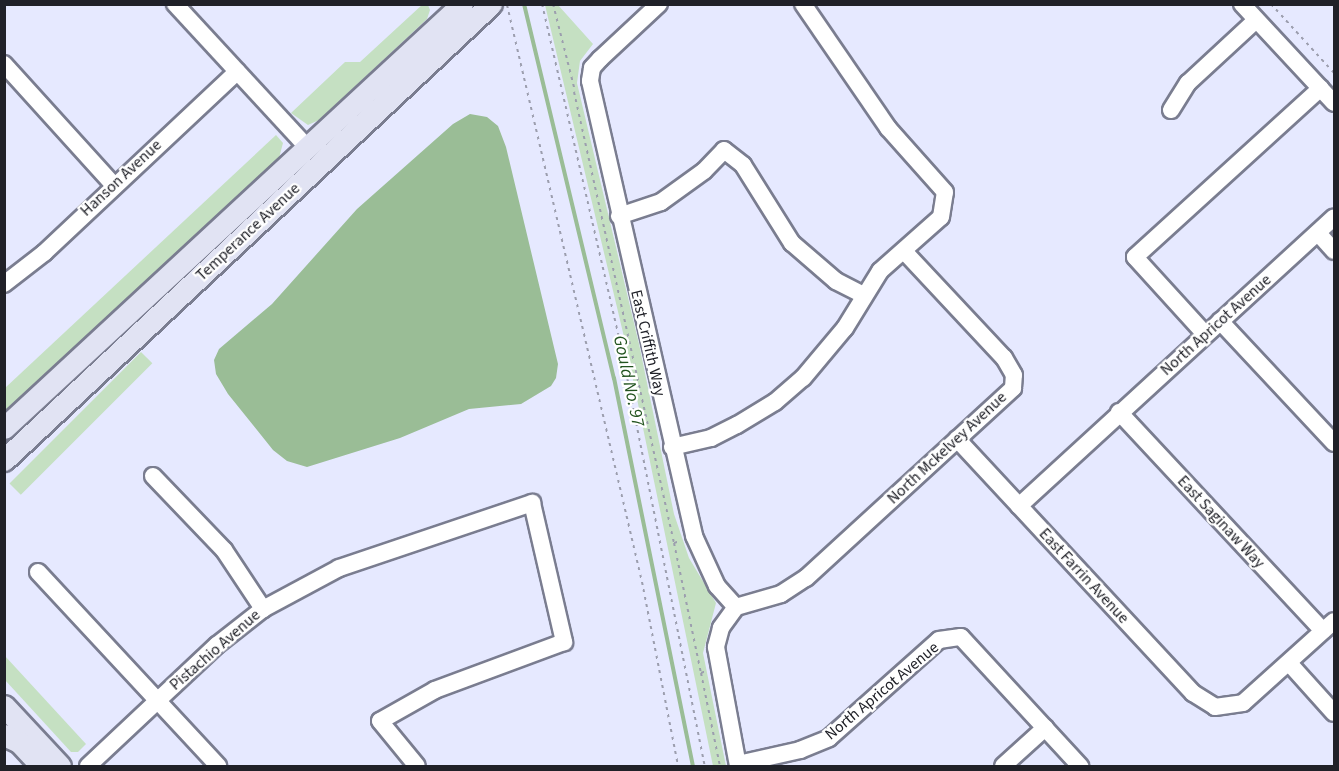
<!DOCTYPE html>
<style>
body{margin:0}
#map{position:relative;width:1339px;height:771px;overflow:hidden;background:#e6e9ff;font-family:"Source Sans 3",sans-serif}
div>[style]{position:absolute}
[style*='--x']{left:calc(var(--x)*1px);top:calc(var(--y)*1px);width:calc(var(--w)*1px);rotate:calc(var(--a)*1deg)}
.green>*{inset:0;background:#c5e0c2;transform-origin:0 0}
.water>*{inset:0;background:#9abd96}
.stream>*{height:4px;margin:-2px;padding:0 2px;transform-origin:2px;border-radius:2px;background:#9abd96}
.path>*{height:2px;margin-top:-1px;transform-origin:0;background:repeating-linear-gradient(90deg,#9c9eae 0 3px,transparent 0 7.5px)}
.roads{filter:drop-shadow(2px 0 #7a7d90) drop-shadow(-2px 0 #7a7d90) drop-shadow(0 2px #7a7d90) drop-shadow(0 -2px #7a7d90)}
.minor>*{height:16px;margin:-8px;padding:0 8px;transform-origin:8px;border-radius:8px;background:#fff}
.major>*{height:21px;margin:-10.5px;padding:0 10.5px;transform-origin:10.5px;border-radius:10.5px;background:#e1e3f3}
span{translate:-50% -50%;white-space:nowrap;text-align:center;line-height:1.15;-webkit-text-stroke:4.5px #fff;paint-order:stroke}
.street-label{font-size:16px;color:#202128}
.water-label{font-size:18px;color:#235420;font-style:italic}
.frame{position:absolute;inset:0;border:6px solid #202128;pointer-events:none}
</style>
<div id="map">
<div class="green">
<i style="clip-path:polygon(423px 4px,428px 5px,430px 10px,427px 19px,319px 120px,308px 125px,291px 113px,345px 62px,360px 62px)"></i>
<i style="clip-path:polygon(545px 5px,558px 5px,593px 44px,580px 61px,577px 83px,639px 344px,674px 514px,689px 558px,716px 603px,703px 653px,726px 766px,713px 766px,625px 341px)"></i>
<i style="clip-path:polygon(276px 135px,283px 143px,279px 158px,5px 413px,5px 388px)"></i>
<i style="left:141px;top:352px;width:16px;height:186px;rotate:45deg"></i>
<i style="clip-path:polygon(5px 656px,86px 744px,78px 752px,71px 752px,5px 680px)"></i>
</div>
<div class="water">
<i style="clip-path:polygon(470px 114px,487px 117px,498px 126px,506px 147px,558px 364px,556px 378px,551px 386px,521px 404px,469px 409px,400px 438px,307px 467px,287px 461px,273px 450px,228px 394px,216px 374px,214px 360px,219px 349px,272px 304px,357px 209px,453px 124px)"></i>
</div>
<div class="stream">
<i style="--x:524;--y:4;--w:385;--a:76.5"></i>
<i style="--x:614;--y:378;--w:396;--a:78.5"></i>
</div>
<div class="path">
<i style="--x:542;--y:4;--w:347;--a:77"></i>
<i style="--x:620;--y:342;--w:432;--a:78.7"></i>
<i style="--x:553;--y:4;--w:90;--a:75.8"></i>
<i style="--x:1271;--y:4;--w:93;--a:47.6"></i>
<i style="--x:507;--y:5;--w:593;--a:76.83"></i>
<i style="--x:642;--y:582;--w:187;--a:78.9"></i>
<i style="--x:574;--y:92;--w:462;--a:77.5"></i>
<i style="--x:674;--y:543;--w:6;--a:-18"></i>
<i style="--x:674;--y:543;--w:133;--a:78.3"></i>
<i style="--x:701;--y:673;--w:5;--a:-22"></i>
<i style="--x:701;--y:673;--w:95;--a:78.5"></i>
</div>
<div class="roads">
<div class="minor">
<i style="--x:175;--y:4;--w:196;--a:47.3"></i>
<i style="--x:659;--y:4;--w:81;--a:137"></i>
<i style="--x:600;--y:59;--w:12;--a:132"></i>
<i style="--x:592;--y:68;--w:13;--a:99"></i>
<i style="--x:590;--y:81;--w:467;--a:77.1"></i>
<i style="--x:694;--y:536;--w:55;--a:65.3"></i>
<i style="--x:717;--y:586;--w:28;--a:48"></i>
<i style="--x:1242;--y:4;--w:135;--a:47.1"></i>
<i style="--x:4;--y:64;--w:162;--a:47.8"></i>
<i style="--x:1171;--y:110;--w:32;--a:-58"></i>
<i style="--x:1188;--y:83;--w:93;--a:-42.8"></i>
<i style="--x:619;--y:216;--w:44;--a:-18.4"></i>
<i style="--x:661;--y:202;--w:53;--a:-35.8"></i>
<i style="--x:704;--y:171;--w:29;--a:-46"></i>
<i style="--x:724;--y:150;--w:24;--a:38"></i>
<i style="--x:743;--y:165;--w:92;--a:57.9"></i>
<i style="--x:792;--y:243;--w:58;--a:40.8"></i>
<i style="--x:836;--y:281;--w:30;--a:27"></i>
<i style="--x:1318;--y:233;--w:24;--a:48"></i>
<i style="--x:4;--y:284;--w:51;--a:-37.8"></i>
<i style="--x:44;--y:253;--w:265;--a:-43.2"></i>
<i style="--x:1220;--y:321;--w:167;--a:46.9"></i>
<i style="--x:1205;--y:334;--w:104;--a:-132.3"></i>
<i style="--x:1135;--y:257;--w:251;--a:-42.3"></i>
<i style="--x:1119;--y:412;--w:299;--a:47"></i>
<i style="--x:957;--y:439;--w:347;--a:47.1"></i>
<i style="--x:1193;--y:693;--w:26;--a:32"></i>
<i style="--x:1215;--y:707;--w:28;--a:-8"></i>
<i style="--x:1243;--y:703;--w:122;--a:-42"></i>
<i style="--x:672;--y:447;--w:40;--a:-13"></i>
<i style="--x:711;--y:438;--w:29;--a:-27"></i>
<i style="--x:737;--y:425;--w:44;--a:-31.2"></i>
<i style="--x:775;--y:402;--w:37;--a:-41"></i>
<i style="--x:803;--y:378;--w:65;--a:-50"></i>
<i style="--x:845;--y:328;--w:67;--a:-58.4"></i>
<i style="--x:880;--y:271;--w:81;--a:-41.5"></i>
<i style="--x:941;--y:217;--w:25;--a:-81"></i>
<i style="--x:945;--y:192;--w:86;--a:-131.7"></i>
<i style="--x:888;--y:128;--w:150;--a:-124.4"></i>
<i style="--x:153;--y:476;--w:103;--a:46.2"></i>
<i style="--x:224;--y:550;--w:71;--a:56.5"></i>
<i style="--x:1019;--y:506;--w:427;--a:-42.5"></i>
<i style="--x:38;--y:572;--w:265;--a:47.1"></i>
<i style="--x:736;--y:607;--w:47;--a:-16.1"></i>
<i style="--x:781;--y:594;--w:30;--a:-33"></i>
<i style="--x:806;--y:578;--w:281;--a:-42.5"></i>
<i style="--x:1013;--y:388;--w:13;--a:-86"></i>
<i style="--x:1014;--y:375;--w:20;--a:-120"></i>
<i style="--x:1004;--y:358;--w:146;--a:-133.1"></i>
<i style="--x:736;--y:607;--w:26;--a:126"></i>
<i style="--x:721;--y:628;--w:20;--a:105"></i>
<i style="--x:716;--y:647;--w:121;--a:79.5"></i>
<i style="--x:1289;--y:663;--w:67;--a:48"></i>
<i style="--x:738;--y:764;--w:64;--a:-12.7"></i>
<i style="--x:800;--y:750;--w:31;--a:-22"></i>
<i style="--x:829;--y:738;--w:147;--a:-41.7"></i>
<i style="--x:939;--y:640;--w:22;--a:-8"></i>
<i style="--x:961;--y:637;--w:176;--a:47.3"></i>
<i style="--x:88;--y:766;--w:177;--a:-43.2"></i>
<i style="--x:217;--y:645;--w:58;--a:-38"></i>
<i style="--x:263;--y:609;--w:86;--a:-28.3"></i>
<i style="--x:339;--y:568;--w:204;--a:-18.6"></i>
<i style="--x:532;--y:503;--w:143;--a:77"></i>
<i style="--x:564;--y:642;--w:138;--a:159.6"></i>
<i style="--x:435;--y:690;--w:63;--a:150.6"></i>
<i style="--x:380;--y:721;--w:58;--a:50.6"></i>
<i style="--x:1003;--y:766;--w:57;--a:-42.1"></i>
</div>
<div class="major">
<i style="--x:4;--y:428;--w:624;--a:-42.79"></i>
<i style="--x:4;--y:460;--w:667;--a:-43.12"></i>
<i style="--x:4;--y:706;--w:82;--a:47"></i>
<i style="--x:4;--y:735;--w:17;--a:25"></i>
<i style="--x:19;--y:742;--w:25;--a:47"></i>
</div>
</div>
<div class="street-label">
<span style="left:121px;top:178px;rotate:-43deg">Hanson Avenue</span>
<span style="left:248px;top:232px;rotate:-43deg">Temperance Avenue</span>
<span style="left:1216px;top:325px;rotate:-42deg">North Apricot Avenue</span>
<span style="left:648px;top:343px;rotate:77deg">East Criffith Way</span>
<span style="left:947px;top:448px;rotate:-43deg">North Mckelvey Avenue</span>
<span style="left:1221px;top:522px;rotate:47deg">East Saginaw Way</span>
<span style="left:1084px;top:576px;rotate:47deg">East Farrin Avenue</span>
<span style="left:215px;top:650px;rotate:-41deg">Pistachio Avenue</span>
<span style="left:882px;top:691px;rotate:-40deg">North Apricot Avenue</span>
</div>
<div class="water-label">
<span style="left:628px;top:381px;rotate:78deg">Gould No. 97</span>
</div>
<div class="frame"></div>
</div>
